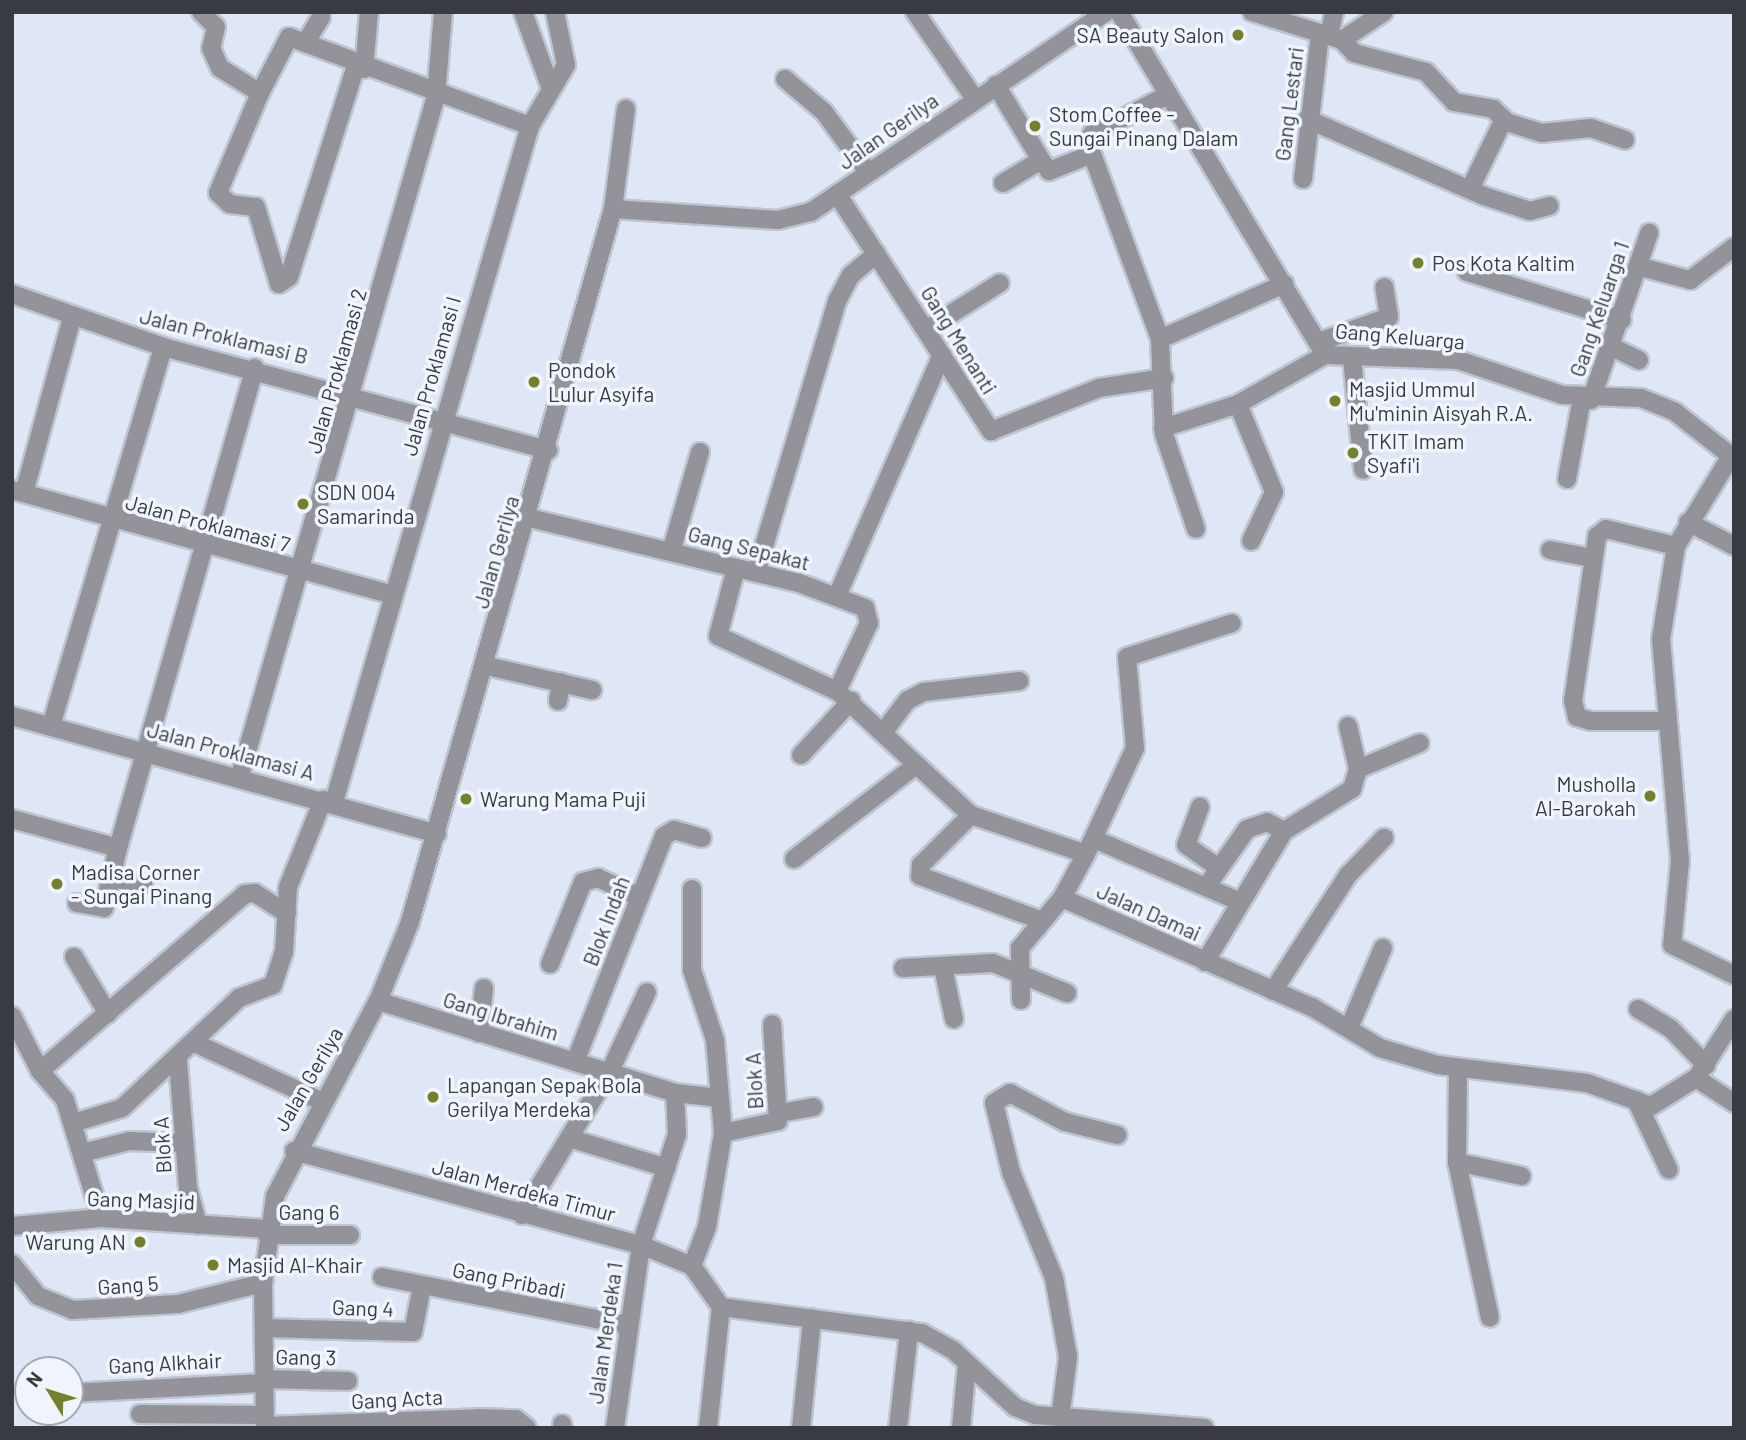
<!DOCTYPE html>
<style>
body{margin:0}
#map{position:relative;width:1746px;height:1440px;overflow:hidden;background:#dfe7f6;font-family:Barlow,sans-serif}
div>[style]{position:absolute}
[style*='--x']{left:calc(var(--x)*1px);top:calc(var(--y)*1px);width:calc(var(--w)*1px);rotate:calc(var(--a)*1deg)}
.roads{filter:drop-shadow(2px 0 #bec5d2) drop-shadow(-2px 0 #bec5d2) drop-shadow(0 2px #bec5d2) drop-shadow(0 -2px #bec5d2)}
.minor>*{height:18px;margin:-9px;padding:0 9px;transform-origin:9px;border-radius:9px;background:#94939a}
.dots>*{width:19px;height:19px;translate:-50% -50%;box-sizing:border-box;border:4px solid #eff4fd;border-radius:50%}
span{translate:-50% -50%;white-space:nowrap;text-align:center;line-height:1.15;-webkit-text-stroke:7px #eff4fd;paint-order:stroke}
.poi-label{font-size:21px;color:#383b41}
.right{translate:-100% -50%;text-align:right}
.left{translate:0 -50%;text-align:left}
.street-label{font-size:21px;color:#383b41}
.frame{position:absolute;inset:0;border:14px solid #383b41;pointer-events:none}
.north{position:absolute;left:14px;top:1356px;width:70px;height:70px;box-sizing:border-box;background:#eff4fd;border:2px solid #a6aab2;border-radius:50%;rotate:308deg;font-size:19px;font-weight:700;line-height:28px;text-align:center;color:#383b41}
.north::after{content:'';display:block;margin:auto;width:24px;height:32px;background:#75802c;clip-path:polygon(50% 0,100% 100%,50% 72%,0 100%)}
</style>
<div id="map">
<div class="roads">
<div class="minor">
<i style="--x:201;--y:12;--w:21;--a:45"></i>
<i style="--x:216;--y:27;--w:22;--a:103"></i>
<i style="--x:211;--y:48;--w:22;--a:66"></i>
<i style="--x:220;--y:68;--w:47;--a:32"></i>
<i style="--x:260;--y:93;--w:108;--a:112.8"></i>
<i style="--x:218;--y:193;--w:16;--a:43"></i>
<i style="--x:230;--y:204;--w:26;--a:7"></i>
<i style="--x:256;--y:207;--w:80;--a:73.4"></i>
<i style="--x:279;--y:284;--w:12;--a:-35"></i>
<i style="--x:289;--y:277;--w:221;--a:-72.4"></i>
<i style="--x:523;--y:12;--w:82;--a:70"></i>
<i style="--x:915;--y:12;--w:106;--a:55.4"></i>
<i style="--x:1119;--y:12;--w:400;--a:59"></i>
<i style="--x:1325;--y:355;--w:133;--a:2.2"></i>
<i style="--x:1458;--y:360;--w:110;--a:18.6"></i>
<i style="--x:1562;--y:395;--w:79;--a:2.2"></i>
<i style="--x:1641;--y:398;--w:37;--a:22"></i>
<i style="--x:1675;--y:412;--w:71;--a:38.2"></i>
<i style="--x:1731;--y:456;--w:105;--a:121.4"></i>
<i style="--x:1676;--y:546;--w:94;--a:99.2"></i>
<i style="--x:1661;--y:639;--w:223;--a:85.1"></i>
<i style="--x:1680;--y:861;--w:84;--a:95.4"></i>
<i style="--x:1672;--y:945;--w:69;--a:25.8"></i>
<i style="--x:1252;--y:12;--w:94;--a:17.3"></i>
<i style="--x:1342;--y:40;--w:50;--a:-33.7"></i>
<i style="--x:1329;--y:36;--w:25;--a:-78"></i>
<i style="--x:1342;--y:40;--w:18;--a:47"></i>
<i style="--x:1354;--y:53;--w:74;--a:14.8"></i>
<i style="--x:1426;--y:72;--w:41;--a:47"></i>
<i style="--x:1454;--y:102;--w:40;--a:10"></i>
<i style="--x:1493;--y:109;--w:18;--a:43"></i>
<i style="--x:306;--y:42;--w:29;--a:-59"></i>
<i style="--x:364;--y:69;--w:57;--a:-85"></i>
<i style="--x:785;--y:79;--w:51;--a:40.2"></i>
<i style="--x:824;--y:112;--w:74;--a:53.7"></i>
<i style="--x:996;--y:85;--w:87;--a:59"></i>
<i style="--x:260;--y:93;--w:63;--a:-62.6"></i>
<i style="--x:289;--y:37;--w:257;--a:20.3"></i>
<i style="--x:1166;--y:96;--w:83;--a:152.8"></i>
<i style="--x:1092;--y:134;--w:10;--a:114"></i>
<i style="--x:1088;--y:143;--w:209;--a:69.8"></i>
<i style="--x:1160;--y:339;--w:95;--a:87.6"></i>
<i style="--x:1164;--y:434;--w:100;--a:71.4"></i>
<i style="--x:1307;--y:119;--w:193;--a:23.5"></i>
<i style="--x:1484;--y:196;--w:48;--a:18.1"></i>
<i style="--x:1530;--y:211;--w:20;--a:-15"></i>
<i style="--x:1303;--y:179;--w:146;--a:-83.3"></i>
<i style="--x:1003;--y:183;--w:44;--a:-31.2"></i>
<i style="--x:1041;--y:160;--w:14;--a:54"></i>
<i style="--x:1049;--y:171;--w:46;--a:-21.6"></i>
<i style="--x:1470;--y:189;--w:76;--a:-64.1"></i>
<i style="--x:1503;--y:121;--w:41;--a:17.1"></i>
<i style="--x:1542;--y:133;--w:49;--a:-5.8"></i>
<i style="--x:1591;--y:128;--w:36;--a:19"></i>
<i style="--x:837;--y:194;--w:283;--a:57"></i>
<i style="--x:991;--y:431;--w:116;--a:-21.7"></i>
<i style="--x:1099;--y:388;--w:66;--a:-8.7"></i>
<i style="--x:613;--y:209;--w:101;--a:-82.6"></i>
<i style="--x:1641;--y:267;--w:51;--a:14.9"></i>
<i style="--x:1690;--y:280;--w:55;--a:-36.9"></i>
<i style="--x:1467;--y:272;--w:162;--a:17.2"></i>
<i style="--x:12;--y:294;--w:160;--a:19.3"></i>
<i style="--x:163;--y:347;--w:399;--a:15"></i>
<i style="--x:927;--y:329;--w:86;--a:-32.2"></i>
<i style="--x:1160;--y:339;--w:136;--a:-23.9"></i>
<i style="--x:1319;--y:342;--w:74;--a:-19.7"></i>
<i style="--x:1389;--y:317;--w:30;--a:-99"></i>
<i style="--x:1612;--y:347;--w:30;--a:26"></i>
<i style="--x:1352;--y:358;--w:112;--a:84.3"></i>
<i style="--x:1591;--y:400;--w:177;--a:-70.8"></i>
<i style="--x:1238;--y:404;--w:95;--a:67.8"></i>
<i style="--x:1274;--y:492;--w:54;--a:115.1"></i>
<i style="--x:1163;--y:428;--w:79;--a:-17.7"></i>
<i style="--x:1238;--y:404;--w:100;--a:-29.4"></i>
<i style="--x:1567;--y:479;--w:82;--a:-79.5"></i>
<i style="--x:12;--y:490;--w:394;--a:15.4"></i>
<i style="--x:24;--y:493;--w:182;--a:-74.7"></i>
<i style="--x:530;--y:518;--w:277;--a:13.6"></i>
<i style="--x:799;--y:583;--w:71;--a:20.7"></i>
<i style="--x:865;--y:608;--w:16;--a:75"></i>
<i style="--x:869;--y:623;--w:75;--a:115.2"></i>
<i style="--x:1688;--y:522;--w:52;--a:27.6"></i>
<i style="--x:1550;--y:550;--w:43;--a:10.8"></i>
<i style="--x:671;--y:552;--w:104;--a:-73.8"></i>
<i style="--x:736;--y:568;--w:70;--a:104.8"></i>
<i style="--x:718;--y:636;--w:131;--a:24.8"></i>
<i style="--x:837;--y:691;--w:183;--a:42.8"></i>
<i style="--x:971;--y:815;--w:121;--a:18.7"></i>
<i style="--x:1086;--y:854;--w:50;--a:118.6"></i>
<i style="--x:1062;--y:898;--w:273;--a:23.6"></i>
<i style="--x:1312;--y:1007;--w:79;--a:31.1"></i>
<i style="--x:1380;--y:1048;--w:60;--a:16.3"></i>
<i style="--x:1438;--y:1065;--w:150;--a:6.9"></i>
<i style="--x:1587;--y:1083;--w:68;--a:19.8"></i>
<i style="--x:1651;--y:1106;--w:53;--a:-31.9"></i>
<i style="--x:1696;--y:1078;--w:45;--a:33.3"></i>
<i style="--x:756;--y:573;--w:284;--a:-73.4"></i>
<i style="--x:837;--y:301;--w:30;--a:-62"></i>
<i style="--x:851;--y:275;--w:33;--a:-40"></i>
<i style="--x:837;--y:596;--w:263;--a:-66.5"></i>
<i style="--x:487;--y:666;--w:108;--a:12.9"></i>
<i style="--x:558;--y:701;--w:19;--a:-81"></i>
<i style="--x:12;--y:716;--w:441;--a:15.5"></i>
<i style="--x:1665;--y:721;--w:74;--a:180"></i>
<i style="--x:1591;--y:721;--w:15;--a:-164"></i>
<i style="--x:1577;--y:717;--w:16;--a:-104"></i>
<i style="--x:1573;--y:701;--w:167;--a:-81.7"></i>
<i style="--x:1597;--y:536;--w:11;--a:-38"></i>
<i style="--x:1606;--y:529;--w:72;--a:13.7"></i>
<i style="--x:51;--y:726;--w:395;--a:-73.5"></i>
<i style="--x:1348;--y:726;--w:44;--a:76.9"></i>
<i style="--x:885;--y:730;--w:38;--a:-53"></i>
<i style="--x:908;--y:700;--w:18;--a:-27"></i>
<i style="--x:924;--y:692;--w:96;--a:-6.6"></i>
<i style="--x:801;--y:755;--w:74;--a:-47.2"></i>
<i style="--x:239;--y:779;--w:711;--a:-73.91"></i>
<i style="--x:436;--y:96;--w:84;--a:-85.2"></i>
<i style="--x:334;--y:802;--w:704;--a:-73.83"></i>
<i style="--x:530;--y:126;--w:71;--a:-59.5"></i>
<i style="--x:566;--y:65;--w:54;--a:-101.7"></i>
<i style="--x:1200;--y:807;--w:40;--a:110.2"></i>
<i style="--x:1186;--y:845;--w:38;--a:35"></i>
<i style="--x:971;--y:815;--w:71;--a:135"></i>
<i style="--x:921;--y:865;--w:11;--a:95"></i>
<i style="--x:920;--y:876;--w:128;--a:20.1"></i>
<i style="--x:12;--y:819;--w:110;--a:15.3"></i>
<i style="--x:118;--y:848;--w:499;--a:-74.1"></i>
<i style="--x:1094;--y:839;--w:157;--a:23.3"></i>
<i style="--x:1086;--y:854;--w:117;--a:-65.2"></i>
<i style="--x:1135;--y:748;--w:91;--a:-95"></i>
<i style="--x:1127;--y:657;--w:110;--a:-17.9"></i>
<i style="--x:794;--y:859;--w:154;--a:-37.6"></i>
<i style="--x:112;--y:878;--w:32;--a:11"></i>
<i style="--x:1206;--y:887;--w:71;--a:-54.7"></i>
<i style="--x:1247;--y:829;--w:21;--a:-19"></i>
<i style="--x:1267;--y:822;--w:19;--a:28"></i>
<i style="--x:77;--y:903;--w:27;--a:10"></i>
<i style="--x:104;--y:908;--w:62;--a:-76.9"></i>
<i style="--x:74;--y:957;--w:66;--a:59.2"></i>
<i style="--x:1205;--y:962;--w:153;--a:-58.9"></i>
<i style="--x:1284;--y:831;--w:80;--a:-31.7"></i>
<i style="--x:1352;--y:789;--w:21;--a:-73"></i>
<i style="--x:1358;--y:769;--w:67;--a:-22.8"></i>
<i style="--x:550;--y:964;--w:88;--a:-68.1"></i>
<i style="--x:583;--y:882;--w:16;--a:-15"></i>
<i style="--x:598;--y:878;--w:46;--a:24.3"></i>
<i style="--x:943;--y:967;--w:53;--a:78.1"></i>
<i style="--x:903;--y:968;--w:90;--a:-3.2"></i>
<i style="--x:993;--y:963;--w:80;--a:22.1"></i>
<i style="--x:1273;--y:991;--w:138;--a:-57.1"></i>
<i style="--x:1348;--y:875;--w:52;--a:-45.8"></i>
<i style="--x:1021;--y:1000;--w:52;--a:-91.1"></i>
<i style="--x:1020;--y:948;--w:65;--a:-50"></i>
<i style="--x:378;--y:1001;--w:311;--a:17.2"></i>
<i style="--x:675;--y:1093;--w:45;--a:6.3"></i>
<i style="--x:1638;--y:1009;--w:37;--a:31"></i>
<i style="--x:1670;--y:1028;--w:52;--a:45.8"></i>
<i style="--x:12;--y:1016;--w:62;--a:63"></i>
<i style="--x:40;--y:1071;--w:38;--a:49"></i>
<i style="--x:65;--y:1100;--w:123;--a:73"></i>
<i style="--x:1349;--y:1028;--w:87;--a:-67"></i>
<i style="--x:479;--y:1033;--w:45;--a:-83.7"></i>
<i style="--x:197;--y:1044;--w:139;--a:24.7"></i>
<i style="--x:178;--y:1061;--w:127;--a:85.5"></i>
<i style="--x:188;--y:1188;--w:38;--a:75"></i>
<i style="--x:575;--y:1062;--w:243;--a:-68.5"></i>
<i style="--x:664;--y:836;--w:12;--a:-31"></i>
<i style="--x:674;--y:830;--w:29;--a:16"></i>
<i style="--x:1458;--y:1069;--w:93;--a:90.6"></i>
<i style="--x:1457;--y:1162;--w:159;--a:78.1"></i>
<i style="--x:40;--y:1071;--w:271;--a:-40.8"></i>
<i style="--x:245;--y:894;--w:10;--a:-6"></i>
<i style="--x:255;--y:893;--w:38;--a:33"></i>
<i style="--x:1700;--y:1072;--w:63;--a:-57.3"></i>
<i style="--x:1636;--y:1100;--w:77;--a:64.8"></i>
<i style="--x:780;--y:1113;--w:34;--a:-10"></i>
<i style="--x:73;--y:1123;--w:51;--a:-17"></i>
<i style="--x:122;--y:1108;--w:161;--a:-43.2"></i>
<i style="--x:239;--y:998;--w:36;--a:-21"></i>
<i style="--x:273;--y:985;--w:35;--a:-72"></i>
<i style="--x:284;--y:952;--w:65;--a:-86.5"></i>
<i style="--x:288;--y:887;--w:94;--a:-68.1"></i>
<i style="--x:723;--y:1133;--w:56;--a:-12.3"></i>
<i style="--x:778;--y:1121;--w:97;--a:-93.5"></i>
<i style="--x:569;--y:1138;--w:102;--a:17"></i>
<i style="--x:294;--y:1151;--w:360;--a:15.2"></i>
<i style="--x:641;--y:1245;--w:55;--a:22.4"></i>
<i style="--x:692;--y:1266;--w:50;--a:54.7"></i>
<i style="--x:82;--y:1153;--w:49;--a:-14.3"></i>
<i style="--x:129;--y:1141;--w:54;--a:2.1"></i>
<i style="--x:1457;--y:1162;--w:66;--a:12.3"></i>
<i style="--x:522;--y:1215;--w:169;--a:-58.6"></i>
<i style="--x:610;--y:1071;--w:87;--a:-64.9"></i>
<i style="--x:12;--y:1226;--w:89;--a:-5.1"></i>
<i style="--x:101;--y:1218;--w:167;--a:3.8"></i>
<i style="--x:267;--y:1235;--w:83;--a:0"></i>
<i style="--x:12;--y:1264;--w:41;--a:50.9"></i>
<i style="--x:38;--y:1296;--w:37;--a:22"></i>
<i style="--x:72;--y:1310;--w:106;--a:-3.2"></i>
<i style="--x:178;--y:1304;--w:88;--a:-13.9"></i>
<i style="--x:692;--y:1266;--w:42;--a:-69"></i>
<i style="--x:707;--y:1227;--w:95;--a:-80.3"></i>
<i style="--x:723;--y:1133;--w:93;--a:-94.9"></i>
<i style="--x:715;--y:1040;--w:74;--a:-108.2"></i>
<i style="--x:692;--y:970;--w:81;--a:-90"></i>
<i style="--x:382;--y:1277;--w:250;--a:11.1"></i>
<i style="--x:721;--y:1307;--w:203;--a:7.4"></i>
<i style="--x:922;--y:1333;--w:35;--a:29"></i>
<i style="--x:953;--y:1350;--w:84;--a:42.6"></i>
<i style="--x:1015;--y:1407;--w:22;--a:22"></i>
<i style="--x:1035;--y:1415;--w:170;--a:4.4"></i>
<i style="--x:264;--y:1328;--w:149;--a:1.5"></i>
<i style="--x:413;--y:1332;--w:47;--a:-78.9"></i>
<i style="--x:263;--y:1379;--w:85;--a:1.3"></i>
<i style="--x:70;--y:1393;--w:193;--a:-3"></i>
<i style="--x:140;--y:1414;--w:124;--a:0.5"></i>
<i style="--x:1060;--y:1418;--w:62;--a:-82.5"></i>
<i style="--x:1068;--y:1357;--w:80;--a:-100"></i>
<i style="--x:1054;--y:1278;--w:114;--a:-112.1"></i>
<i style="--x:1011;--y:1172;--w:71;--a:-103.8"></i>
<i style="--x:994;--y:1103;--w:19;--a:-32"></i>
<i style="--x:1010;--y:1093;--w:62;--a:27.8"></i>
<i style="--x:1065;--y:1122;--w:54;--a:14"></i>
<i style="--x:562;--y:1424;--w:4;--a:76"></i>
<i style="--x:265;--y:1426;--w:214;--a:-2.1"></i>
<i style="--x:479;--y:1418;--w:37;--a:2"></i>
<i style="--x:516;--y:1419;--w:14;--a:39"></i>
<i style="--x:265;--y:1428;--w:145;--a:-90.8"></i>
<i style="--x:263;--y:1283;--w:88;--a:-82.1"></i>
<i style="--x:275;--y:1196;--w:221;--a:-62.2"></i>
<i style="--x:378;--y:1001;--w:85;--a:-67.9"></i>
<i style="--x:410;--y:922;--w:741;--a:-74.11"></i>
<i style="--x:613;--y:209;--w:165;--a:3.8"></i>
<i style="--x:778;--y:220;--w:34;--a:-14"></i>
<i style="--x:811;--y:212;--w:356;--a:-34.1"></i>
<i style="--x:615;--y:1428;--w:185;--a:-81.9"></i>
<i style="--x:641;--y:1245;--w:117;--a:-72"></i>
<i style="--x:677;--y:1134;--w:41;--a:-92.8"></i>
<i style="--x:708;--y:1428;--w:122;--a:-83.9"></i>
<i style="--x:801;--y:1428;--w:110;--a:-84.2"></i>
<i style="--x:898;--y:1428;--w:98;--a:-83.5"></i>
<i style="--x:961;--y:1428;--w:65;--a:-84.7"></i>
</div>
</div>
<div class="dots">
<i style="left:1238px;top:35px;background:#75802c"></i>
<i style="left:1035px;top:126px;background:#75802c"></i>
<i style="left:1418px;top:263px;background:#75802c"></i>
<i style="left:534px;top:382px;background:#75802c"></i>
<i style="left:1335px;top:401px;background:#75802c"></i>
<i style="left:1353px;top:453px;background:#75802c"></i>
<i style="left:303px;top:504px;background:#75802c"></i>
<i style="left:1650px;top:796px;background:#75802c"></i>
<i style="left:466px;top:799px;background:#75802c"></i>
<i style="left:57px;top:884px;background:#75802c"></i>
<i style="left:433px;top:1097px;background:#75802c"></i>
<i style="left:140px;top:1242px;background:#75802c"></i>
<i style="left:213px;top:1265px;background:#75802c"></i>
</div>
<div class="poi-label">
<span class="right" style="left:1224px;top:35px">SA Beauty Salon</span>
<span class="left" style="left:1049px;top:126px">Stom Coffee -<br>Sungai Pinang Dalam</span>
<span class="left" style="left:1432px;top:263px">Pos Kota Kaltim</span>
<span class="left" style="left:548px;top:382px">Pondok<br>Lulur Asyifa</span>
<span class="left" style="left:1349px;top:401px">Masjid Ummul<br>Mu'minin Aisyah R.A.</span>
<span class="left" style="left:1367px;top:453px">TKIT Imam<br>Syafi'i</span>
<span class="left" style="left:317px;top:504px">SDN 004<br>Samarinda</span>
<span class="right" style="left:1636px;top:796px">Musholla<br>Al-Barokah</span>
<span class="left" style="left:480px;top:799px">Warung Mama Puji</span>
<span class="left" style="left:71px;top:884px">Madisa Corner<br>- Sungai Pinang</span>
<span class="left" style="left:447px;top:1097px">Lapangan Sepak Bola<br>Gerilya Merdeka</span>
<span class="right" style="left:126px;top:1242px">Warung AN</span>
<span class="left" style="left:227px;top:1265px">Masjid Al-Khair</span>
</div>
<div class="street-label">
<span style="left:1289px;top:104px;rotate:-83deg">Gang Lestari</span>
<span style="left:888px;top:131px;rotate:-35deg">Jalan Gerilya</span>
<span style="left:1599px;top:309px;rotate:-71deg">Gang Keluarga 1</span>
<span style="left:224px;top:336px;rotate:14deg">Jalan Proklamasi B</span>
<span style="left:1400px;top:336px;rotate:5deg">Gang Keluarga</span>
<span style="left:959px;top:340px;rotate:58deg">Gang Menanti</span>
<span style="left:336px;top:371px;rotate:-74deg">Jalan Proklamasi 2</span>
<span style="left:431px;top:376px;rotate:-74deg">Jalan Proklamasi I</span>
<span style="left:208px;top:523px;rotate:15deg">Jalan Proklamasi 7</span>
<span style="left:749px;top:548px;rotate:14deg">Gang Sepakat</span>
<span style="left:496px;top:552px;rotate:-74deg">Jalan Gerilya</span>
<span style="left:231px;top:751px;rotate:15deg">Jalan Proklamasi A</span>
<span style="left:1149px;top:912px;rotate:24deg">Jalan Damai</span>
<span style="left:606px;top:921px;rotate:-69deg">Blok Indah</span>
<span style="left:501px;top:1016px;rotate:17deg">Gang Ibrahim</span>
<span style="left:308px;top:1079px;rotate:-60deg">Jalan Gerilya</span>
<span style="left:754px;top:1081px;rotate:-93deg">Blok A</span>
<span style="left:162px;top:1145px;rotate:-93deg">Blok A</span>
<span style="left:524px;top:1190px;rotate:15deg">Jalan Merdeka Timur</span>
<span style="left:141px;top:1200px;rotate:2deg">Gang Masjid</span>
<span style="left:309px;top:1212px">Gang 6</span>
<span style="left:509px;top:1280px;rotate:11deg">Gang Pribadi</span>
<span style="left:128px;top:1285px;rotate:-4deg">Gang 5</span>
<span style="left:363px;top:1308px;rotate:2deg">Gang 4</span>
<span style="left:605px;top:1333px;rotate:-82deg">Jalan Merdeka 1</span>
<span style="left:306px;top:1357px;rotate:1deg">Gang 3</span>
<span style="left:165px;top:1363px;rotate:-3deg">Gang Alkhair</span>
<span style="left:397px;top:1399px;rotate:-3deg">Gang Acta</span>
</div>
<div class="frame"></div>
<div class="north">N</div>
</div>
